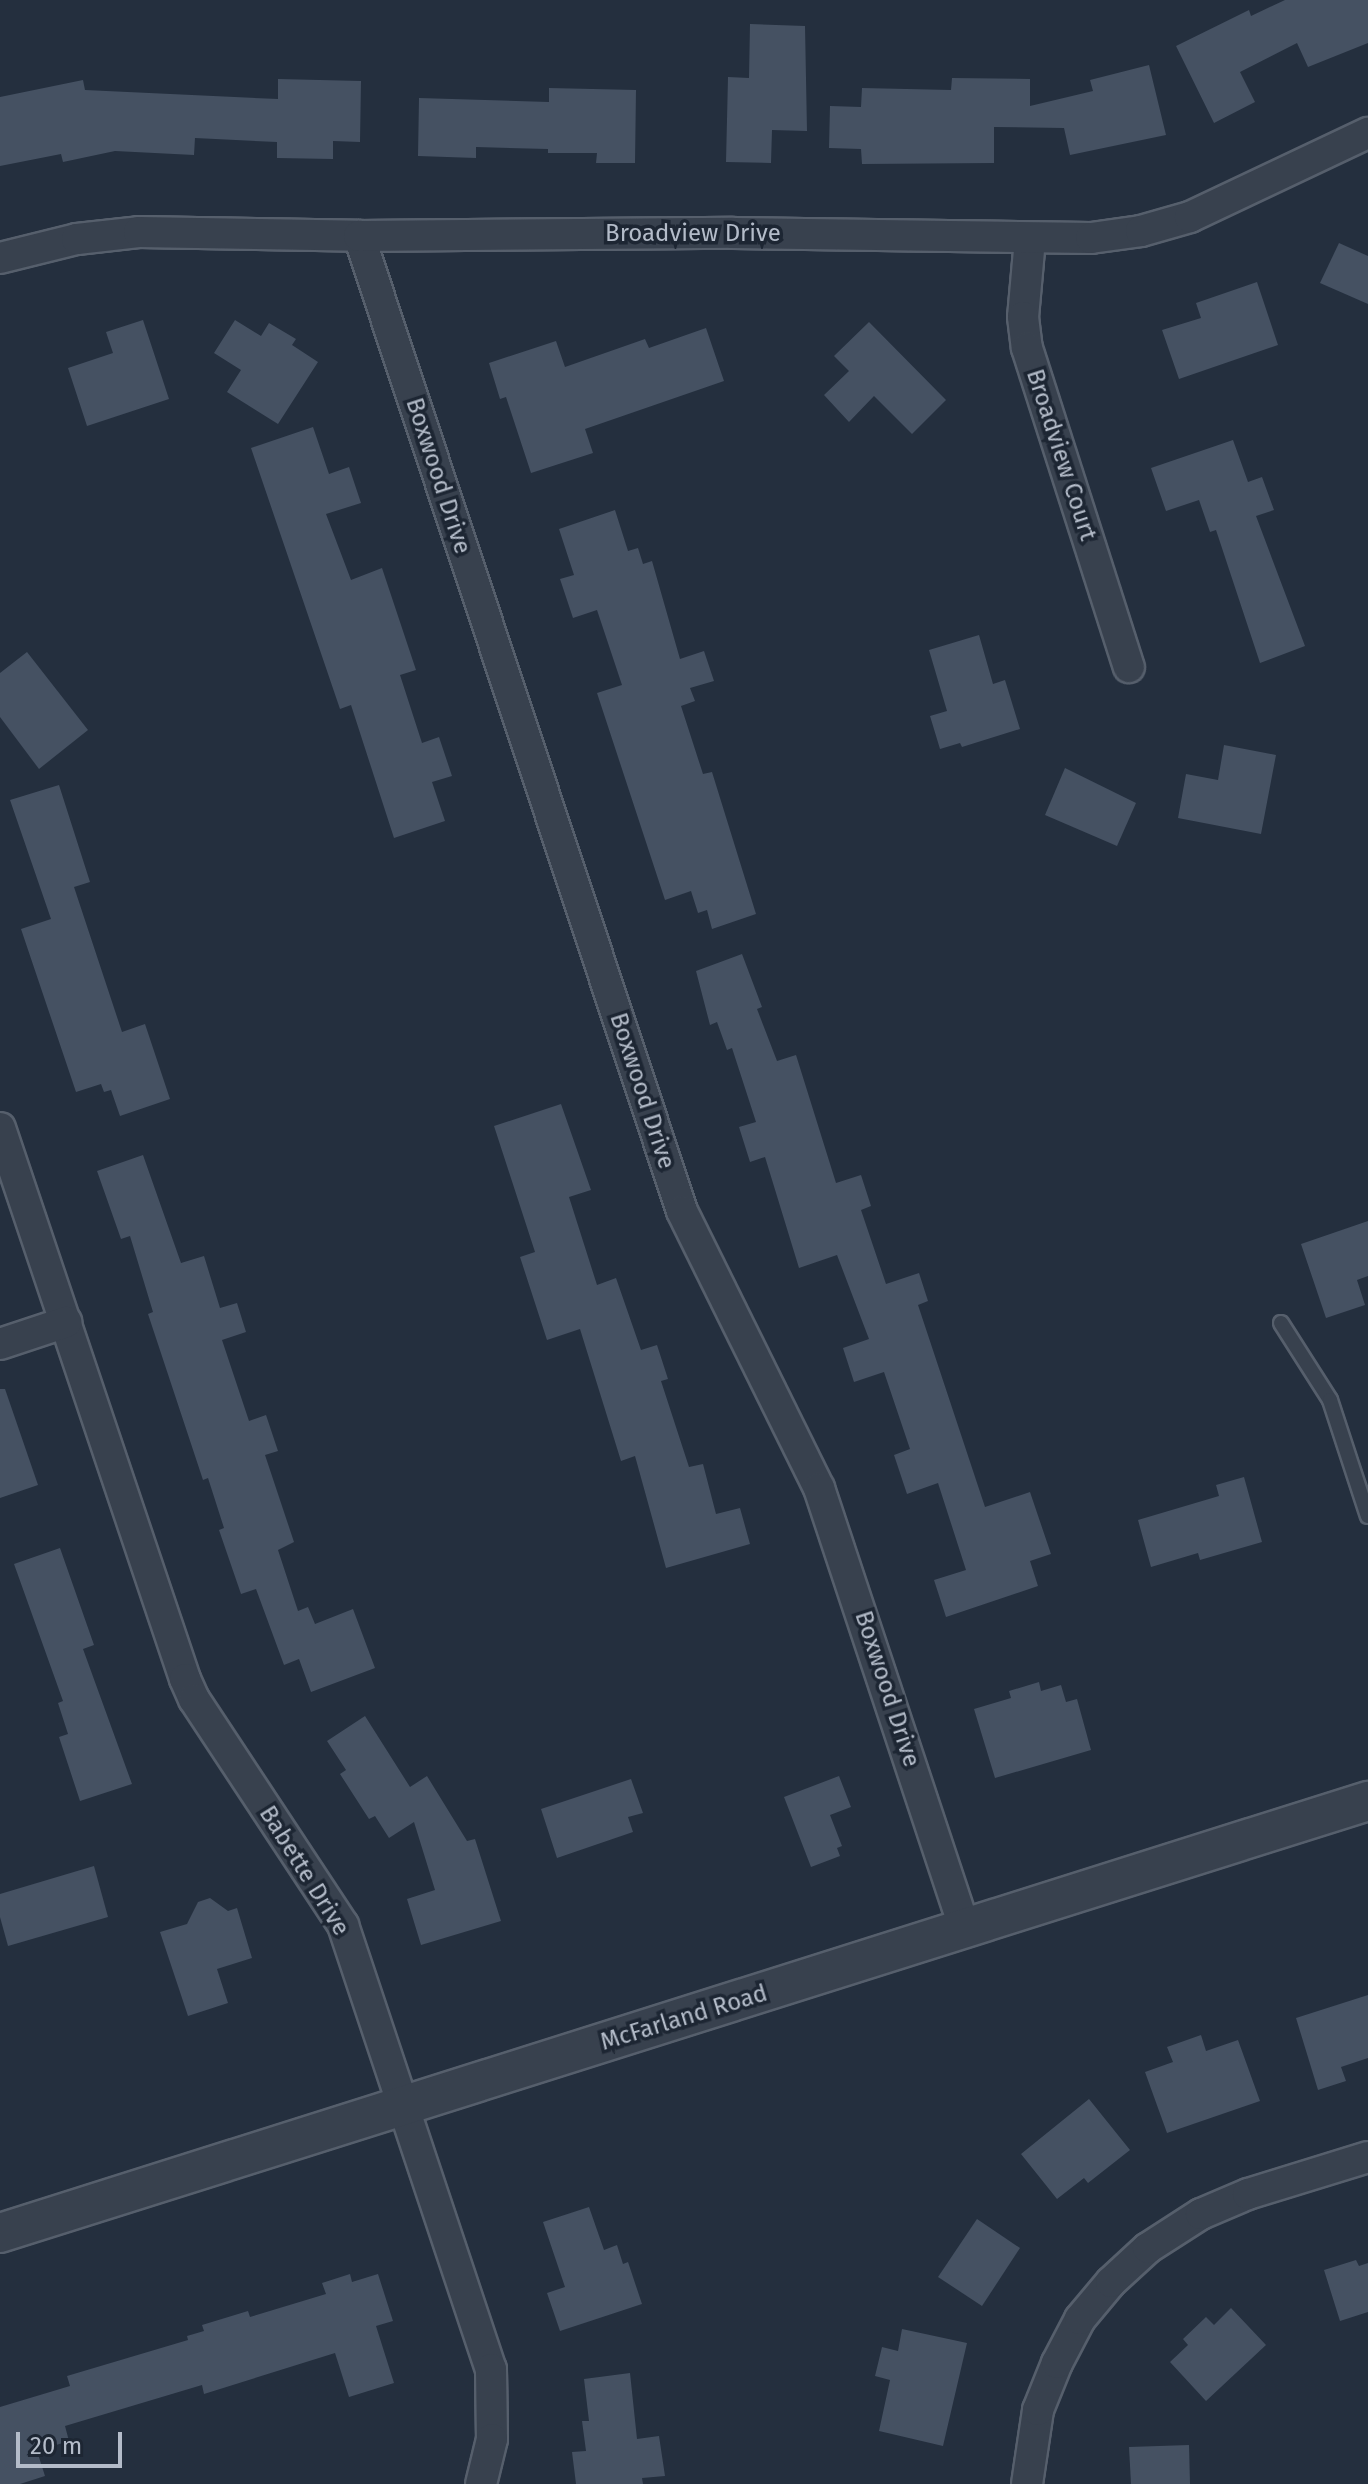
<!DOCTYPE html>
<style>
body{margin:0}
#map{position:relative;width:1368px;height:2484px;overflow:hidden;background:#242f3e;font-family:"Fira Sans",sans-serif}
div>[style]{position:absolute}
.building>*{inset:0;background:#455162}
.roads{filter:drop-shadow(2px 0 #565f6c) drop-shadow(-2px 0 #565f6c) drop-shadow(0 2px #565f6c) drop-shadow(0 -2px #565f6c)}
.service>*{height:14px;margin:-7px;padding:0 7px;transform-origin:7px;border-radius:7px;background:#38414e}
.minor>*{height:30px;margin:-15px;padding:0 15px;transform-origin:15px;border-radius:15px;background:#38414e}
.tertiary>*{height:38px;margin:-19px;padding:0 19px;transform-origin:19px;border-radius:19px;background:#38414e}
span{translate:-50% -50%;white-space:nowrap;text-align:center;line-height:1.15;-webkit-text-stroke:7px #1d2633;paint-order:stroke}
.street-label{font-size:24px;color:#b4bcc9}
.scale{position:absolute;left:16px;top:2432px;width:106px;height:36px;box-sizing:border-box;border:4px solid #b4bcc9;border-top:0;padding-left:10px;font-size:24px;line-height:28px;white-space:nowrap;color:#b4bcc9;-webkit-text-stroke:6px #1d2633;paint-order:stroke}
</style>
<div id="map">
<div class="building">
<i style="clip-path:polygon(1285px 0,1368px 0,1368px 43px,1308px 67px,1297px 43px,1240px 72px,1255px 102px,1214px 123px,1176px 46px,1249px 10px,1251px 16px)"></i>
<i style="clip-path:polygon(750px 24px,805px 26px,807px 131px,772px 130px,771px 163px,726px 162px,728px 77px,749px 78px)"></i>
<i style="clip-path:polygon(1149px 65px,1166px 135px,1070px 155px,1064px 128px,994px 127px,994px 163px,862px 164px,861px 149px,829px 148px,830px 106px,861px 107px,862px 88px,951px 90px,952px 78px,1030px 79px,1030px 106px,1093px 91px,1090px 80px)"></i>
<i style="clip-path:polygon(278px 79px,361px 81px,360px 142px,333px 141px,333px 159px,277px 158px,277px 142px,195px 138px,194px 155px,115px 151px,63px 162px,61px 154px,0 166px,0 97px,83px 80px,85px 90px,278px 99px)"></i>
<i style="clip-path:polygon(549px 88px,636px 90px,635px 163px,596px 163px,597px 153px,548px 153px,548px 149px,476px 147px,476px 158px,418px 156px,419px 98px,549px 102px)"></i>
<i style="clip-path:polygon(1339px 243px,1368px 256px,1368px 304px,1320px 283px)"></i>
<i style="clip-path:polygon(1257px 282px,1278px 345px,1179px 379px,1162px 330px,1201px 318px,1196px 303px)"></i>
<i style="clip-path:polygon(143px 320px,169px 399px,87px 426px,68px 368px,113px 353px,106px 332px)"></i>
<i style="clip-path:polygon(235px 320px,261px 336px,269px 323px,296px 339px,292px 345px,318px 362px,278px 424px,227px 392px,241px 370px,214px 353px)"></i>
<i style="clip-path:polygon(869px 322px,946px 400px,912px 434px,874px 396px,849px 422px,824px 395px,849px 371px,834px 356px)"></i>
<i style="clip-path:polygon(706px 328px,724px 381px,585px 429px,593px 453px,531px 473px,506px 397px,500px 399px,489px 363px,556px 341px,565px 367px,645px 339px,649px 348px)"></i>
<i style="clip-path:polygon(313px 427px,329px 474px,349px 467px,361px 503px,326px 514px,351px 580px,382px 568px,416px 670px,400px 675px,422px 743px,439px 737px,452px 776px,432px 782px,445px 821px,394px 838px,351px 705px,340px 709px,251px 448px)"></i>
<i style="clip-path:polygon(1233px 440px,1248px 482px,1262px 477px,1274px 510px,1256px 516px,1305px 646px,1260px 663px,1216px 530px,1210px 532px,1199px 500px,1166px 511px,1151px 468px)"></i>
<i style="clip-path:polygon(615px 510px,628px 551px,638px 548px,643px 564px,652px 561px,680px 659px,704px 651px,714px 681px,690px 688px,695px 701px,681px 706px,703px 774px,712px 772px,756px 914px,712px 929px,707px 910px,698px 913px,691px 891px,665px 900px,597px 693px,622px 685px,597px 610px,573px 618px,560px 579px,574px 575px,559px 529px)"></i>
<i style="clip-path:polygon(979px 635px,993px 684px,1005px 680px,1020px 729px,962px 747px,960px 743px,940px 749px,930px 716px,947px 711px,929px 650px)"></i>
<i style="clip-path:polygon(27px 652px,88px 730px,39px 769px,0 717px,0 673px)"></i>
<i style="clip-path:polygon(1224px 745px,1276px 755px,1261px 834px,1178px 818px,1186px 774px,1218px 780px)"></i>
<i style="clip-path:polygon(1065px 768px,1136px 803px,1117px 846px,1045px 815px)"></i>
<i style="clip-path:polygon(59px 785px,90px 882px,74px 887px,122px 1032px,145px 1024px,170px 1099px,120px 1116px,111px 1090px,104px 1092px,101px 1084px,76px 1092px,21px 929px,51px 919px,10px 800px)"></i>
<i style="clip-path:polygon(742px 954px,762px 1007px,757px 1009px,777px 1061px,796px 1055px,836px 1183px,861px 1175px,871px 1206px,861px 1210px,886px 1284px,919px 1273px,928px 1301px,918px 1305px,985px 1507px,1030px 1492px,1051px 1554px,1030px 1561px,1038px 1586px,946px 1617px,934px 1580px,966px 1570px,938px 1483px,907px 1494px,894px 1455px,910px 1449px,884px 1372px,854px 1382px,843px 1348px,869px 1339px,837px 1255px,799px 1268px,765px 1157px,750px 1162px,739px 1127px,756px 1122px,732px 1048px,727px 1050px,717px 1022px,710px 1025px,696px 971px)"></i>
<i style="clip-path:polygon(561px 1104px,591px 1190px,569px 1197px,597px 1285px,616px 1278px,641px 1350px,657px 1345px,668px 1379px,661px 1381px,689px 1467px,703px 1464px,716px 1514px,740px 1508px,750px 1544px,666px 1568px,635px 1456px,621px 1461px,580px 1329px,547px 1340px,520px 1257px,535px 1252px,494px 1126px)"></i>
<i style="clip-path:polygon(143px 1155px,181px 1263px,204px 1256px,220px 1308px,237px 1303px,246px 1332px,222px 1340px,249px 1421px,266px 1415px,278px 1451px,265px 1455px,294px 1542px,278px 1550px,298px 1611px,308px 1607px,315px 1624px,353px 1609px,375px 1668px,311px 1692px,299px 1659px,284px 1665px,256px 1589px,241px 1594px,219px 1530px,224px 1528px,208px 1478px,203px 1480px,148px 1314px,153px 1312px,130px 1236px,121px 1239px,97px 1171px)"></i>
<i style="clip-path:polygon(1368px 1221px,1368px 1276px,1357px 1280px,1365px 1305px,1326px 1318px,1301px 1244px)"></i>
<i style="clip-path:polygon(0 1389px,5px 1389px,38px 1485px,0 1498px)"></i>
<i style="clip-path:polygon(1244px 1477px,1262px 1542px,1200px 1560px,1198px 1553px,1151px 1567px,1138px 1520px,1219px 1496px,1216px 1485px)"></i>
<i style="clip-path:polygon(60px 1548px,94px 1645px,83px 1649px,132px 1784px,80px 1801px,59px 1737px,68px 1734px,58px 1703px,63px 1701px,14px 1564px)"></i>
<i style="clip-path:polygon(1039px 1682px,1041px 1691px,1061px 1685px,1066px 1702px,1077px 1699px,1091px 1750px,995px 1778px,974px 1709px,1011px 1698px,1009px 1691px)"></i>
<i style="clip-path:polygon(365px 1716px,410px 1787px,427px 1776px,467px 1841px,475px 1839px,501px 1921px,421px 1945px,407px 1899px,435px 1890px,414px 1822px,389px 1838px,375px 1816px,369px 1819px,340px 1774px,346px 1770px,327px 1741px)"></i>
<i style="clip-path:polygon(839px 1776px,851px 1807px,830px 1815px,842px 1846px,837px 1848px,840px 1856px,811px 1867px,784px 1797px)"></i>
<i style="clip-path:polygon(631px 1779px,643px 1813px,628px 1817px,633px 1832px,557px 1858px,541px 1809px)"></i>
<i style="clip-path:polygon(94px 1866px,108px 1917px,8px 1946px,0 1917px,0 1894px)"></i>
<i style="clip-path:polygon(210px 1898px,228px 1911px,237px 1908px,252px 1958px,217px 1969px,228px 2003px,188px 2016px,160px 1932px,187px 1924px,198px 1902px)"></i>
<i style="clip-path:polygon(1368px 1995px,1368px 2058px,1341px 2067px,1346px 2081px,1318px 2090px,1296px 2018px)"></i>
<i style="clip-path:polygon(1201px 2035px,1206px 2051px,1238px 2040px,1260px 2101px,1167px 2133px,1145px 2072px,1173px 2062px,1167px 2047px)"></i>
<i style="clip-path:polygon(1089px 2099px,1130px 2150px,1088px 2183px,1084px 2178px,1057px 2199px,1021px 2154px)"></i>
<i style="clip-path:polygon(589px 2207px,604px 2250px,617px 2245px,623px 2264px,628px 2262px,642px 2304px,560px 2331px,547px 2293px,565px 2287px,543px 2222px)"></i>
<i style="clip-path:polygon(977px 2219px,1020px 2248px,982px 2306px,938px 2277px)"></i>
<i style="clip-path:polygon(1356px 2260px,1359px 2266px,1368px 2263px,1368px 2312px,1340px 2321px,1324px 2270px)"></i>
<i style="clip-path:polygon(350px 2274px,352px 2282px,378px 2274px,393px 2321px,376px 2326px,394px 2383px,349px 2397px,335px 2353px,204px 2394px,202px 2385px,65px 2426px,69px 2441px,37px 2451px,45px 2476px,20px 2484px,0 2484px,0 2407px,70px 2386px,67px 2376px,188px 2340px,187px 2336px,204px 2331px,202px 2325px,248px 2311px,250px 2317px,326px 2294px,322px 2283px)"></i>
<i style="clip-path:polygon(1231px 2308px,1266px 2345px,1206px 2401px,1170px 2362px,1188px 2345px,1183px 2339px,1206px 2317px,1214px 2325px)"></i>
<i style="clip-path:polygon(902px 2329px,967px 2343px,943px 2446px,879px 2431px,890px 2380px,875px 2376px,882px 2347px,898px 2351px)"></i>
<i style="clip-path:polygon(630px 2373px,637px 2439px,659px 2436px,665px 2476px,642px 2478px,643px 2484px,576px 2484px,572px 2452px,586px 2451px,582px 2421px,589px 2421px,584px 2379px)"></i>
<i style="clip-path:polygon(1189px 2445px,1190px 2484px,1131px 2484px,1129px 2447px)"></i>
</div>
<div class="roads">
<div class="service">
<i style="left:1281px;top:1323px;width:91px;rotate:57.5deg"></i>
<i style="left:1330px;top:1400px;width:122px;rotate:71.9deg"></i>
</div>
<div class="minor">
<i style="left:359px;top:236px;width:1027px;rotate:71.67deg"></i>
<i style="left:682px;top:1211px;width:309px;rotate:63.7deg"></i>
<i style="left:819px;top:1488px;width:465px;rotate:71.7deg"></i>
<i style="left:1030px;top:239px;width:78px;rotate:95.1deg"></i>
<i style="left:1023px;top:317px;width:31px;rotate:83deg"></i>
<i style="left:1027px;top:348px;width:335px;rotate:72.3deg"></i>
<i style="left:0;top:258px;width:79px;rotate:-13.9deg"></i>
<i style="left:77px;top:239px;width:62px;rotate:-6.4deg"></i>
<i style="left:139px;top:232px;width:220px;rotate:1deg"></i>
<i style="left:359px;top:236px;width:374px;rotate:-0.5deg"></i>
<i style="left:733px;top:233px;width:358px;rotate:0.8deg"></i>
<i style="left:1091px;top:238px;width:50px;rotate:-8deg"></i>
<i style="left:1141px;top:231px;width:51px;rotate:-15.9deg"></i>
<i style="left:1190px;top:217px;width:197px;rotate:-25.3deg"></i>
<i style="left:0;top:1128px;width:581px;rotate:71.44deg"></i>
<i style="left:185px;top:1679px;width:22px;rotate:66deg"></i>
<i style="left:194px;top:1699px;width:271px;rotate:56.6deg"></i>
<i style="left:343px;top:1925px;width:468px;rotate:71.6deg"></i>
<i style="left:491px;top:2369px;width:70px;rotate:89.2deg"></i>
<i style="left:492px;top:2439px;width:46px;rotate:103.7deg"></i>
<i style="left:0;top:1344px;width:70px;rotate:-18.4deg"></i>
<i style="left:1027px;top:2484px;width:75px;rotate:-81.5deg"></i>
<i style="left:1038px;top:2410px;width:51px;rotate:-68deg"></i>
<i style="left:1057px;top:2363px;width:50px;rotate:-62.4deg"></i>
<i style="left:1080px;top:2319px;width:48px;rotate:-50deg"></i>
<i style="left:1111px;top:2282px;width:50px;rotate:-42.6deg"></i>
<i style="left:1148px;top:2248px;width:63px;rotate:-32.7deg"></i>
<i style="left:1201px;top:2214px;width:51px;rotate:-23.1deg"></i>
<i style="left:1248px;top:2194px;width:126px;rotate:-17.1deg"></i>
</div>
<div class="tertiary">
<i style="left:0;top:2233px;width:1435px;rotate:-17.53deg"></i>
</div>
</div>
<div class="street-label">
<span style="left:693px;top:234px">Broadview Drive</span>
<span style="left:1061px;top:455px;rotate:72deg">Broadview Court</span>
<span style="left:438px;top:476px;rotate:72deg">Boxwood Drive</span>
<span style="left:642px;top:1091px;rotate:72deg">Boxwood Drive</span>
<span style="left:887px;top:1689px;rotate:72deg">Boxwood Drive</span>
<span style="left:304px;top:1871px;rotate:58deg">Babette Drive</span>
<span style="left:684px;top:2018px;rotate:-17deg">McFarland Road</span>
</div>
<div class="scale">20 m</div>
</div>
